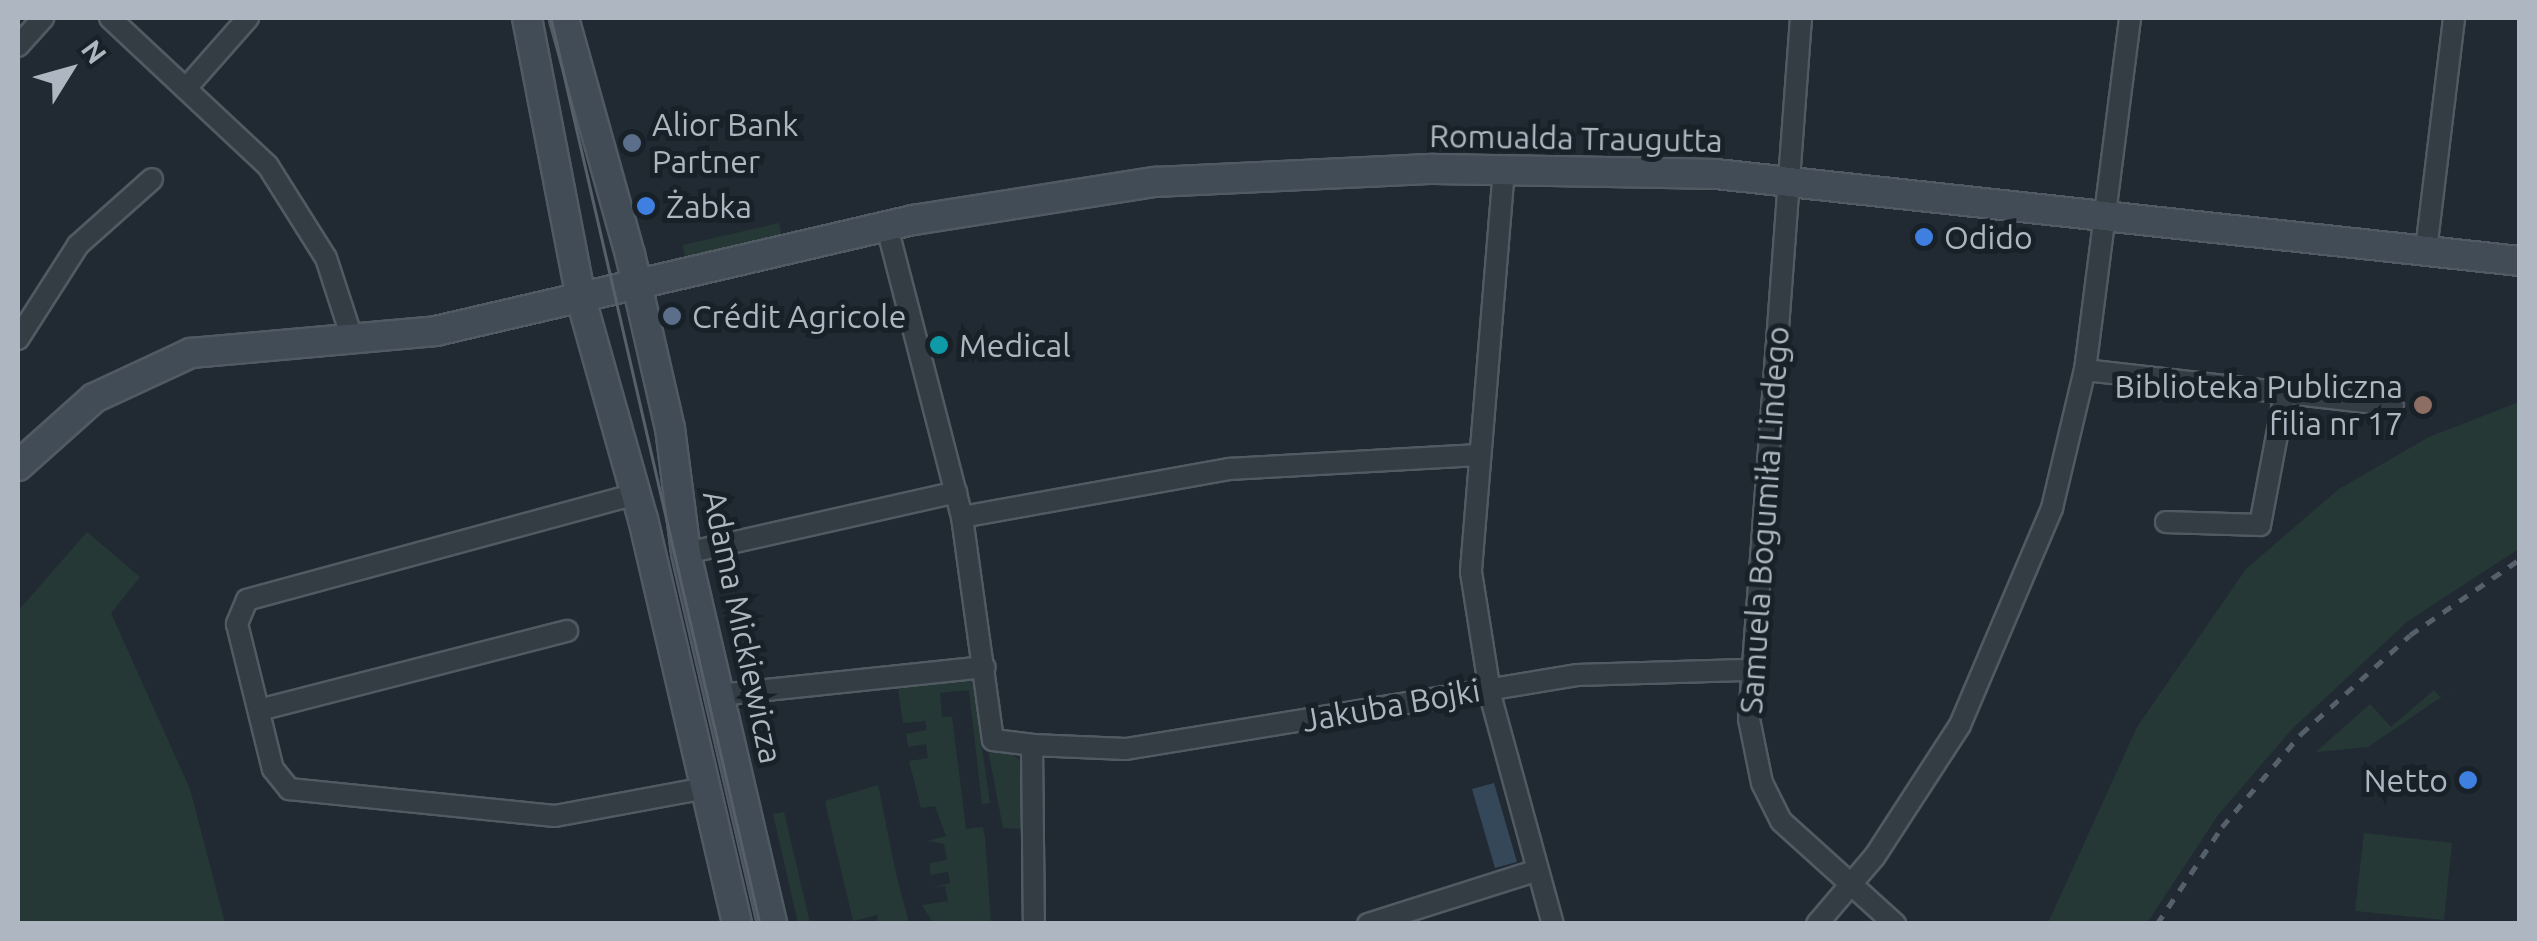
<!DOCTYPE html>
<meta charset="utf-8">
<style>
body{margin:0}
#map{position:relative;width:2537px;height:941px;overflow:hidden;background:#212a33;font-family:Ubuntu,sans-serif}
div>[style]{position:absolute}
.green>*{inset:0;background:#253836}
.water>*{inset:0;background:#354859}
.roads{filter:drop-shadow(2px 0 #515a62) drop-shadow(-2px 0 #515a62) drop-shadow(0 2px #515a62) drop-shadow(0 -2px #515a62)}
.street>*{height:20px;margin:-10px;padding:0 10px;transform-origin:10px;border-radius:10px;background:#343c44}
.secondary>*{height:28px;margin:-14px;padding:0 14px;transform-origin:14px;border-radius:14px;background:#424c57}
.tram>*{height:2.5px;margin:-1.25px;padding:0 1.25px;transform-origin:1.25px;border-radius:1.25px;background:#56606b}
.rail>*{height:5px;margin-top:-2.5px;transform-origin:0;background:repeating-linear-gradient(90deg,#56606b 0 10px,transparent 0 20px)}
.dots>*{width:28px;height:28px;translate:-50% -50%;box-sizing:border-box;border:5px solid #192128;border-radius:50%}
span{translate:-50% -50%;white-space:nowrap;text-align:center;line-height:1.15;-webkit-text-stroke:10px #192128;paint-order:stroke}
.poi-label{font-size:32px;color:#aeb7c1}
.left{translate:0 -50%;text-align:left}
.right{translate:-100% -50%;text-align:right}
.street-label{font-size:32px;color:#aeb7c1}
.frame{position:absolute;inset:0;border:20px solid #aeb7c1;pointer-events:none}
.north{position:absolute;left:20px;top:20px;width:100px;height:100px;-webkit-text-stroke:8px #192128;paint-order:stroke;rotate:53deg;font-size:28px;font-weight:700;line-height:40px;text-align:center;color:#aeb7c1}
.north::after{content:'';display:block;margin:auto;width:35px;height:45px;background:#aeb7c1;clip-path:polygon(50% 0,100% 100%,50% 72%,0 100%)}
</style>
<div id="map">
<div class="green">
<i style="clip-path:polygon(779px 223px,782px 238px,685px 257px,683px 245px)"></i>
<i style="clip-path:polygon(2519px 402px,2517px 550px,2408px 621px,2293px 728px,2218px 815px,2147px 923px,2048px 923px,2137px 727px,2246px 569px,2339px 489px,2429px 437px)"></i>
<i style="clip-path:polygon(87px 532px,140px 577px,111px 613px,190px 789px,225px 923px,18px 923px,18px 611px)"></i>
<i style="clip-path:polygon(972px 680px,990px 803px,982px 804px,969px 690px,940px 693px,942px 717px,952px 717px,966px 829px,983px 827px,985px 838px,991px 923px,933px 923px,922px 905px,948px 901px,945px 886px,932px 888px,950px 883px,948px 872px,930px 875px,930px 863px,947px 860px,944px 844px,927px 841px,946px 836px,935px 806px,921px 808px,909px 761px,928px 758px,926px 744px,908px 747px,906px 734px,927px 730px,925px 721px,903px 723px,898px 688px)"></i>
<i style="clip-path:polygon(2453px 689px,2368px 747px,2316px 752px,2370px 704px,2391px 727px,2434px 690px,2440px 697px)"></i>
<i style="clip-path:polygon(985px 734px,1024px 763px,1025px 829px,1003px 828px)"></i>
<i style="clip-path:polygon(878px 785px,896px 874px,909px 923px,877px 923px,878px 915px,853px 921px,829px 819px,825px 801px)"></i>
<i style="clip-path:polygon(784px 812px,810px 923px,798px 923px,773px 814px)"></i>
<i style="clip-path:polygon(2364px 833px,2452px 843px,2444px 920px,2355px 911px)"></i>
</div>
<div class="water">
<i style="clip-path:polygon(1494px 783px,1517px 862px,1495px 868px,1472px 789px)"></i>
</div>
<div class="roads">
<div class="street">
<i style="left:110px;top:18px;width:216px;rotate:43.1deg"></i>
<i style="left:268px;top:166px;width:109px;rotate:57.8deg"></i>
<i style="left:326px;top:258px;width:84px;rotate:72deg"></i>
<i style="left:1801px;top:18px;width:703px;rotate:94.24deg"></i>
<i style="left:1749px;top:719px;width:65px;rotate:78.5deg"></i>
<i style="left:1762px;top:783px;width:42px;rotate:63.4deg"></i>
<i style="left:1781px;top:821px;width:154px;rotate:42.1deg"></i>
<i style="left:18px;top:46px;width:38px;rotate:-48deg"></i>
<i style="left:188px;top:86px;width:91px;rotate:-48.6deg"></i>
<i style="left:1504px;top:169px;width:404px;rotate:94.7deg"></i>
<i style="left:1471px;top:572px;width:128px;rotate:81deg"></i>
<i style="left:1491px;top:698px;width:234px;rotate:74.7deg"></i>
<i style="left:887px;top:227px;width:300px;rotate:75.5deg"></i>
<i style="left:962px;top:517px;width:225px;rotate:82.1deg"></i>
<i style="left:993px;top:740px;width:39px;rotate:7deg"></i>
<i style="left:1032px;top:745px;width:179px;rotate:89.4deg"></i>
<i style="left:2426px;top:250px;width:234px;rotate:-83.1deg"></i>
<i style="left:18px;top:339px;width:112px;rotate:-57.4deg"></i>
<i style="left:78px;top:245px;width:99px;rotate:-41.7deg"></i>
<i style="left:2085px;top:370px;width:310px;rotate:6.5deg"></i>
<i style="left:636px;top:494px;width:403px;rotate:164.8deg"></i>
<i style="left:247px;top:600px;width:26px;rotate:113deg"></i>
<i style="left:237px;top:624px;width:149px;rotate:76.1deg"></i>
<i style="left:273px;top:769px;width:26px;rotate:51deg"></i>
<i style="left:289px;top:789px;width:267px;rotate:5.8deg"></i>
<i style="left:555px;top:816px;width:154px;rotate:-10.5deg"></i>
<i style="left:962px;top:517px;width:272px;rotate:-10.2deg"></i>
<i style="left:1230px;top:469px;width:248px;rotate:-3.2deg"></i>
<i style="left:2166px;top:522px;width:94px;rotate:1.8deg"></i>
<i style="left:2260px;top:525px;width:134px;rotate:-79.3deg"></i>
<i style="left:686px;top:553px;width:277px;rotate:-12.7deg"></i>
<i style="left:719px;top:695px;width:267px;rotate:-6deg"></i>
<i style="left:263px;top:709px;width:314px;rotate:-14.4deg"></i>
<i style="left:1032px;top:745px;width:94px;rotate:2.4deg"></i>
<i style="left:1126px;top:749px;width:458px;rotate:-9.3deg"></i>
<i style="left:1578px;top:675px;width:173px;rotate:-1.7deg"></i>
<i style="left:1368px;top:924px;width:178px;rotate:-17.6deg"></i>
<i style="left:1817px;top:924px;width:89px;rotate:-49.5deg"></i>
<i style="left:1875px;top:856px;width:156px;rotate:-57deg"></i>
<i style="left:1960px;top:725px;width:236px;rotate:-67deg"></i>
<i style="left:2052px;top:508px;width:142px;rotate:-76.6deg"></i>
<i style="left:2085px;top:370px;width:355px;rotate:-82.7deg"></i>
</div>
<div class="secondary">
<i style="left:527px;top:18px;width:286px;rotate:79.1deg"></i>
<i style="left:581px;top:299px;width:229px;rotate:74.3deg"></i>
<i style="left:643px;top:519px;width:416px;rotate:76.9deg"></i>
<i style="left:564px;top:18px;width:245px;rotate:74.4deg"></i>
<i style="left:630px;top:254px;width:179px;rotate:77.1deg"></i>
<i style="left:670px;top:428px;width:126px;rotate:82.7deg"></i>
<i style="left:686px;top:553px;width:381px;rotate:76.9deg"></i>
<i style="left:18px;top:466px;width:102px;rotate:-41.8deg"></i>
<i style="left:94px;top:398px;width:107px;rotate:-24.9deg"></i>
<i style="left:191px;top:353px;width:246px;rotate:-5.1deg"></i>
<i style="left:436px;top:331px;width:491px;rotate:-13.1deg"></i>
<i style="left:914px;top:220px;width:244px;rotate:-9deg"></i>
<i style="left:1155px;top:182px;width:279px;rotate:-2.7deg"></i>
<i style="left:1434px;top:169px;width:282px;rotate:1deg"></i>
<i style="left:1716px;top:174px;width:809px;rotate:6.18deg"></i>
</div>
</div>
<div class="tram">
<i style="left:551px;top:18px;width:930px;rotate:77.01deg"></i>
</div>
<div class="rail">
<i style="left:2157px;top:924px;width:117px;rotate:-56.2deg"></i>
<i style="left:2222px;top:827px;width:122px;rotate:-49.7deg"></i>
<i style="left:2301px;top:734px;width:147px;rotate:-42.2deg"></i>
<i style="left:2410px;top:635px;width:134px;rotate:-34.6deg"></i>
</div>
<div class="dots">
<i style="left:632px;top:143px;background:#5c6f8a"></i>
<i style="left:646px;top:206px;background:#3f7fe0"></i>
<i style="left:1924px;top:237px;background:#3f7fe0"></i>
<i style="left:672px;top:316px;background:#5c6f8a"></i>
<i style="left:939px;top:345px;background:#0f9aa8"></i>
<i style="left:2423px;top:405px;background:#8d6e63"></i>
<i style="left:2468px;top:780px;background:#3f7fe0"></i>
</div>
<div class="poi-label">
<span class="left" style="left:652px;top:143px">Alior Bank<br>Partner</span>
<span class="left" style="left:666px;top:206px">Żabka</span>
<span class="left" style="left:1944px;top:237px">Odido</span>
<span class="left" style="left:692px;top:316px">Crédit Agricole</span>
<span class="left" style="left:959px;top:345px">Medical</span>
<span class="right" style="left:2403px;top:405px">Biblioteka Publiczna<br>filia nr 17</span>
<span class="right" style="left:2448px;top:780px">Netto</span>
</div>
<div class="street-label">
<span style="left:1576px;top:138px;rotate:1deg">Romualda Traugutta</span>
<span style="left:1764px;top:520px;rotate:-86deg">Samuela Bogumiła Lindego</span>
<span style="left:743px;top:627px;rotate:78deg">Adama Mickiewicza</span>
<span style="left:1391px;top:705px;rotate:-10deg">Jakuba Bojki</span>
</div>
<div class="frame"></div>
<div class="north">N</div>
</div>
